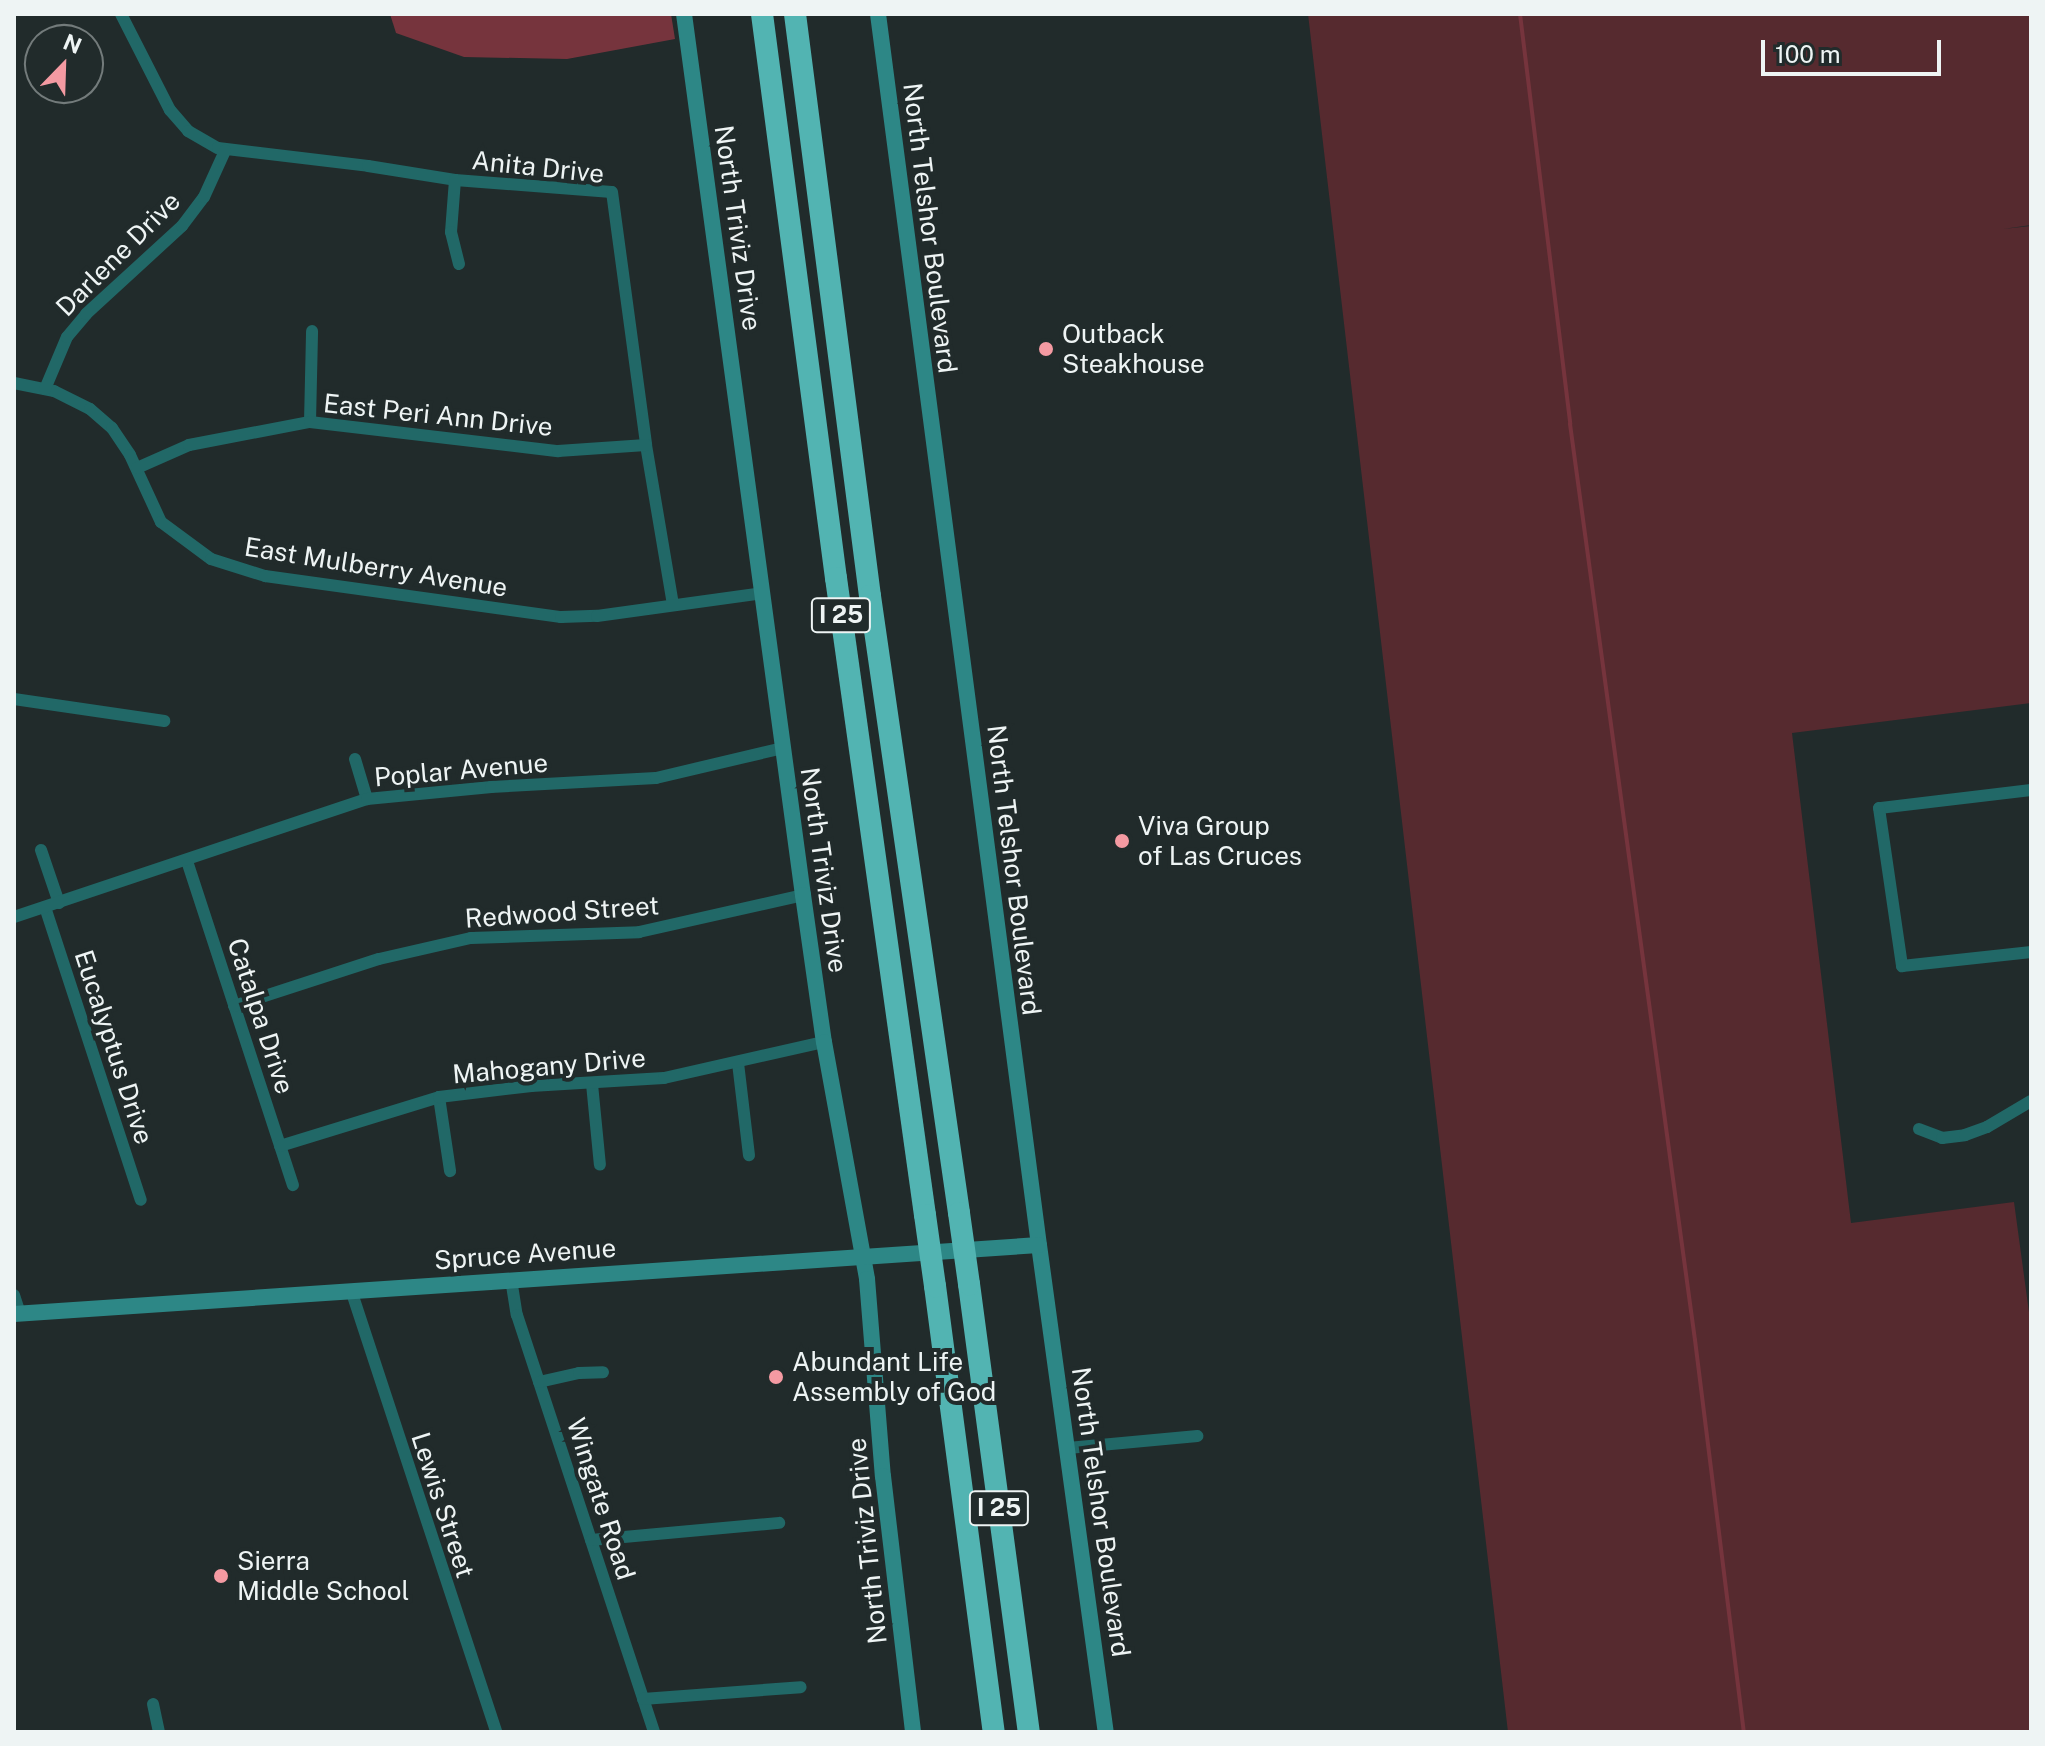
<!DOCTYPE html>
<style>
body{margin:0}
#map{position:relative;width:2045px;height:1746px;overflow:hidden;background:#212b2b;font-family:"Public Sans",sans-serif}
div>[style]{position:absolute}
.green>*{inset:0;background:#562a2f}
.water>*{inset:0;background:#76343d}
.stream>*{height:4px;margin:-2px;padding:0 2px;transform-origin:2px;border-radius:2px;background:#76343d}
.street>*{height:12px;margin:-6px;padding:0 6px;transform-origin:6px;border-radius:6px;background:#216867}
.secondary>*{height:16px;margin:-8px;padding:0 8px;transform-origin:8px;border-radius:8px;background:#2d8786}
.highway>*{height:22px;margin:-11px;padding:0 11px;transform-origin:11px;border-radius:11px;background:#52b4b2}
.highway-bridge>*{height:22px;margin:-11px;padding:0 11px;transform-origin:11px;border-radius:11px;background:#52b4b2}
.dots>*{width:22px;height:22px;translate:-50% -50%;box-sizing:border-box;border:4px solid #212b2b;border-radius:50%}
span{translate:-50% -50%;white-space:nowrap;text-align:center;line-height:1.15;-webkit-text-stroke:8px #212b2b;paint-order:stroke}
.shield-label span{padding:2px 6px;background:#212b2b;border:2px solid;border-radius:6px;-webkit-text-stroke-width:0}
.shield-label{font-size:24px;color:#eef4f4;font-weight:700}
.street-label{font-size:26px;color:#eef4f4}
.poi-label{font-size:26px;color:#eef4f4}
.left{translate:0 -50%;text-align:left}
.frame{position:absolute;inset:0;border:16px solid #eef4f4;pointer-events:none}
.north{position:absolute;left:24px;top:24px;width:80px;height:80px;box-sizing:border-box;background:#212b2b;border:2px solid #737b7b;border-radius:50%;rotate:23deg;font-size:22px;font-weight:700;line-height:32px;text-align:center;color:#eef4f4}
.north::after{content:'';display:block;margin:auto;width:28px;height:36px;background:#f49aa2;clip-path:polygon(50% 0,100% 100%,50% 72%,0 100%)}
.scale{position:absolute;left:1761px;top:40px;width:180px;height:36px;box-sizing:border-box;border:4px solid #eef4f4;border-top:0;padding-left:10px;font-size:24px;line-height:28px;white-space:nowrap;color:#eef4f4;-webkit-text-stroke:6px #212b2b;paint-order:stroke}
</style>
<div id="map">
<div class="green">
<i style="clip-path:polygon(1308px 14px,2031px 14px,2031px 225px,2003px 229px,2031px 226px,2031px 703px,1792px 733px,1851px 1223px,2014px 1202px,2031px 1327px,2031px 1732px,1508px 1732px)"></i>
</div>
<div class="water">
<i style="clip-path:polygon(390px 14px,671px 14px,675px 39px,567px 59px,464px 57px,396px 33px)"></i>
</div>
<div class="stream">
<i style="left:1520px;top:14px;width:413px;rotate:83deg"></i>
<i style="left:1570px;top:424px;width:924px;rotate:82.23deg"></i>
<i style="left:1695px;top:1340px;width:395px;rotate:82.9deg"></i>
</div>
<div class="street">
<i style="left:121px;top:14px;width:108px;rotate:63deg"></i>
<i style="left:170px;top:110px;width:28px;rotate:49deg"></i>
<i style="left:188px;top:131px;width:34px;rotate:30deg"></i>
<i style="left:218px;top:148px;width:151px;rotate:6.8deg"></i>
<i style="left:368px;top:166px;width:88px;rotate:9.1deg"></i>
<i style="left:455px;top:180px;width:157px;rotate:4.4deg"></i>
<i style="left:612px;top:192px;width:255px;rotate:82.3deg"></i>
<i style="left:646px;top:445px;width:162px;rotate:80.4deg"></i>
<i style="left:455px;top:180px;width:52px;rotate:94.4deg"></i>
<i style="left:451px;top:232px;width:33px;rotate:76deg"></i>
<i style="left:14px;top:383px;width:41px;rotate:11.3deg"></i>
<i style="left:54px;top:391px;width:40px;rotate:26.6deg"></i>
<i style="left:90px;top:409px;width:29px;rotate:41deg"></i>
<i style="left:112px;top:428px;width:32px;rotate:56deg"></i>
<i style="left:130px;top:455px;width:74px;rotate:65.2deg"></i>
<i style="left:161px;top:522px;width:62px;rotate:36.5deg"></i>
<i style="left:211px;top:559px;width:57px;rotate:17.5deg"></i>
<i style="left:265px;top:576px;width:299px;rotate:7.9deg"></i>
<i style="left:561px;top:617px;width:36px;rotate:-2deg"></i>
<i style="left:597px;top:616px;width:168px;rotate:-7.9deg"></i>
<i style="left:45px;top:389px;width:56px;rotate:-67.1deg"></i>
<i style="left:67px;top:337px;width:30px;rotate:-50deg"></i>
<i style="left:86px;top:314px;width:130px;rotate:-42.5deg"></i>
<i style="left:182px;top:226px;width:36px;rotate:-53deg"></i>
<i style="left:204px;top:197px;width:51px;rotate:-65.5deg"></i>
<i style="left:310px;top:422px;width:91px;rotate:-88.7deg"></i>
<i style="left:137px;top:468px;width:57px;rotate:-23.9deg"></i>
<i style="left:189px;top:445px;width:123px;rotate:-10.8deg"></i>
<i style="left:310px;top:422px;width:250px;rotate:6.7deg"></i>
<i style="left:558px;top:451px;width:88px;rotate:-3.9deg"></i>
<i style="left:14px;top:699px;width:152px;rotate:8.3deg"></i>
<i style="left:355px;top:759px;width:42px;rotate:73.3deg"></i>
<i style="left:2031px;top:790px;width:153px;rotate:173.2deg"></i>
<i style="left:1879px;top:808px;width:160px;rotate:81.7deg"></i>
<i style="left:1902px;top:966px;width:130px;rotate:-6.2deg"></i>
<i style="left:41px;top:850px;width:56px;rotate:71.2deg"></i>
<i style="left:187px;top:861px;width:341px;rotate:71.9deg"></i>
<i style="left:45px;top:907px;width:308px;rotate:71.9deg"></i>
<i style="left:14px;top:917px;width:372px;rotate:-18.5deg"></i>
<i style="left:367px;top:799px;width:125px;rotate:-5.5deg"></i>
<i style="left:491px;top:787px;width:165px;rotate:-3.1deg"></i>
<i style="left:656px;top:778px;width:130px;rotate:-13.3deg"></i>
<i style="left:234px;top:1006px;width:152px;rotate:-18deg"></i>
<i style="left:379px;top:959px;width:94px;rotate:-12.9deg"></i>
<i style="left:471px;top:938px;width:168px;rotate:-2deg"></i>
<i style="left:639px;top:932px;width:168px;rotate:-12.7deg"></i>
<i style="left:738px;top:1063px;width:93px;rotate:83.2deg"></i>
<i style="left:592px;top:1084px;width:81px;rotate:84.4deg"></i>
<i style="left:439px;top:1097px;width:75px;rotate:81.5deg"></i>
<i style="left:1919px;top:1129px;width:25px;rotate:21deg"></i>
<i style="left:1942px;top:1138px;width:23px;rotate:-7deg"></i>
<i style="left:1965px;top:1135px;width:23px;rotate:-20deg"></i>
<i style="left:1987px;top:1127px;width:51px;rotate:-30.6deg"></i>
<i style="left:280px;top:1146px;width:166px;rotate:-17.1deg"></i>
<i style="left:439px;top:1097px;width:93px;rotate:-6.8deg"></i>
<i style="left:531px;top:1086px;width:133px;rotate:-3.4deg"></i>
<i style="left:664px;top:1078px;width:164px;rotate:-12.7deg"></i>
<i style="left:511px;top:1279px;width:36px;rotate:81deg"></i>
<i style="left:517px;top:1315px;width:439px;rotate:71.8deg"></i>
<i style="left:351px;top:1290px;width:465px;rotate:71.8deg"></i>
<i style="left:14px;top:1295px;width:20px;rotate:72deg"></i>
<i style="left:539px;top:1382px;width:41px;rotate:-12.7deg"></i>
<i style="left:579px;top:1373px;width:24px;rotate:-2deg"></i>
<i style="left:1068px;top:1448px;width:130px;rotate:-5.3deg"></i>
<i style="left:591px;top:1540px;width:189px;rotate:-5.2deg"></i>
<i style="left:643px;top:1699px;width:158px;rotate:-4.3deg"></i>
<i style="left:153px;top:1704px;width:29px;rotate:78deg"></i>
</div>
<div class="secondary">
<i style="left:684px;top:14px;width:889px;rotate:82.31deg"></i>
<i style="left:803px;top:895px;width:148px;rotate:81.9deg"></i>
<i style="left:824px;top:1042px;width:241px;rotate:79.7deg"></i>
<i style="left:867px;top:1279px;width:198px;rotate:85.4deg"></i>
<i style="left:883px;top:1476px;width:258px;rotate:83.3deg"></i>
<i style="left:878px;top:14px;width:1241px;rotate:82.55deg"></i>
<i style="left:1039px;top:1245px;width:492px;rotate:82.2deg"></i>
<i style="left:14px;top:1314px;width:1027px;rotate:-3.85deg"></i>
</div>
<div class="highway">
<i style="left:762px;top:14px;width:569px;rotate:82.53deg"></i>
<i style="left:836px;top:578px;width:643px;rotate:82.05deg"></i>
<i style="left:795px;top:14px;width:587px;rotate:82.66deg"></i>
<i style="left:870px;top:596px;width:623px;rotate:81.79deg"></i>
<i style="left:969px;top:1284px;width:452px;rotate:82.4deg"></i>
<i style="left:935px;top:1286px;width:450px;rotate:82.5deg"></i>
</div>
<div class="highway-bridge">
<i style="left:959px;top:1213px;width:72px;rotate:82deg"></i>
<i style="left:925px;top:1215px;width:72px;rotate:82deg"></i>
</div>
<div class="dots">
<i style="left:1046px;top:349px;background:#f49aa2"></i>
<i style="left:1122px;top:841px;background:#f49aa2"></i>
<i style="left:776px;top:1377px;background:#f49aa2"></i>
<i style="left:221px;top:1576px;background:#f49aa2"></i>
</div>
<div class="shield-label">
<span style="left:841px;top:615px">I 25</span>
<span style="left:999px;top:1508px">I 25</span>
</div>
<div class="street-label">
<span style="left:538px;top:167px;rotate:6deg">Anita Drive</span>
<span style="left:738px;top:228px;rotate:82deg">North Triviz Drive</span>
<span style="left:930px;top:228px;rotate:83deg">North Telshor Boulevard</span>
<span style="left:118px;top:254px;rotate:-45deg">Darlene Drive</span>
<span style="left:438px;top:415px;rotate:6deg">East Peri Ann Drive</span>
<span style="left:376px;top:567px;rotate:9deg">East Mulberry Avenue</span>
<span style="left:461px;top:770px;rotate:-5deg">Poplar Avenue</span>
<span style="left:824px;top:870px;rotate:82deg">North Triviz Drive</span>
<span style="left:1014px;top:870px;rotate:83deg">North Telshor Boulevard</span>
<span style="left:562px;top:912px;rotate:-4deg">Redwood Street</span>
<span style="left:261px;top:1016px;rotate:72deg">Catalpa Drive</span>
<span style="left:114px;top:1047px;rotate:72deg">Eucalyptus Drive</span>
<span style="left:549px;top:1066px;rotate:-5deg">Mahogany Drive</span>
<span style="left:525px;top:1254px;rotate:-4deg">Spruce Avenue</span>
<span style="left:601px;top:1499px;rotate:72deg">Wingate Road</span>
<span style="left:443px;top:1505px;rotate:72deg">Lewis Street</span>
<span style="left:1101px;top:1512px;rotate:82deg">North Telshor Boulevard</span>
<span style="left:867px;top:1541px;rotate:-96deg">North Triviz Drive</span>
</div>
<div class="poi-label">
<span class="left" style="left:1062px;top:349px">Outback<br>Steakhouse</span>
<span class="left" style="left:1138px;top:841px">Viva Group<br>of Las Cruces</span>
<span class="left" style="left:792px;top:1377px">Abundant Life<br>Assembly of God</span>
<span class="left" style="left:237px;top:1576px">Sierra<br>Middle School</span>
</div>
<div class="frame"></div>
<div class="north">N</div>
<div class="scale">100 m</div>
</div>
